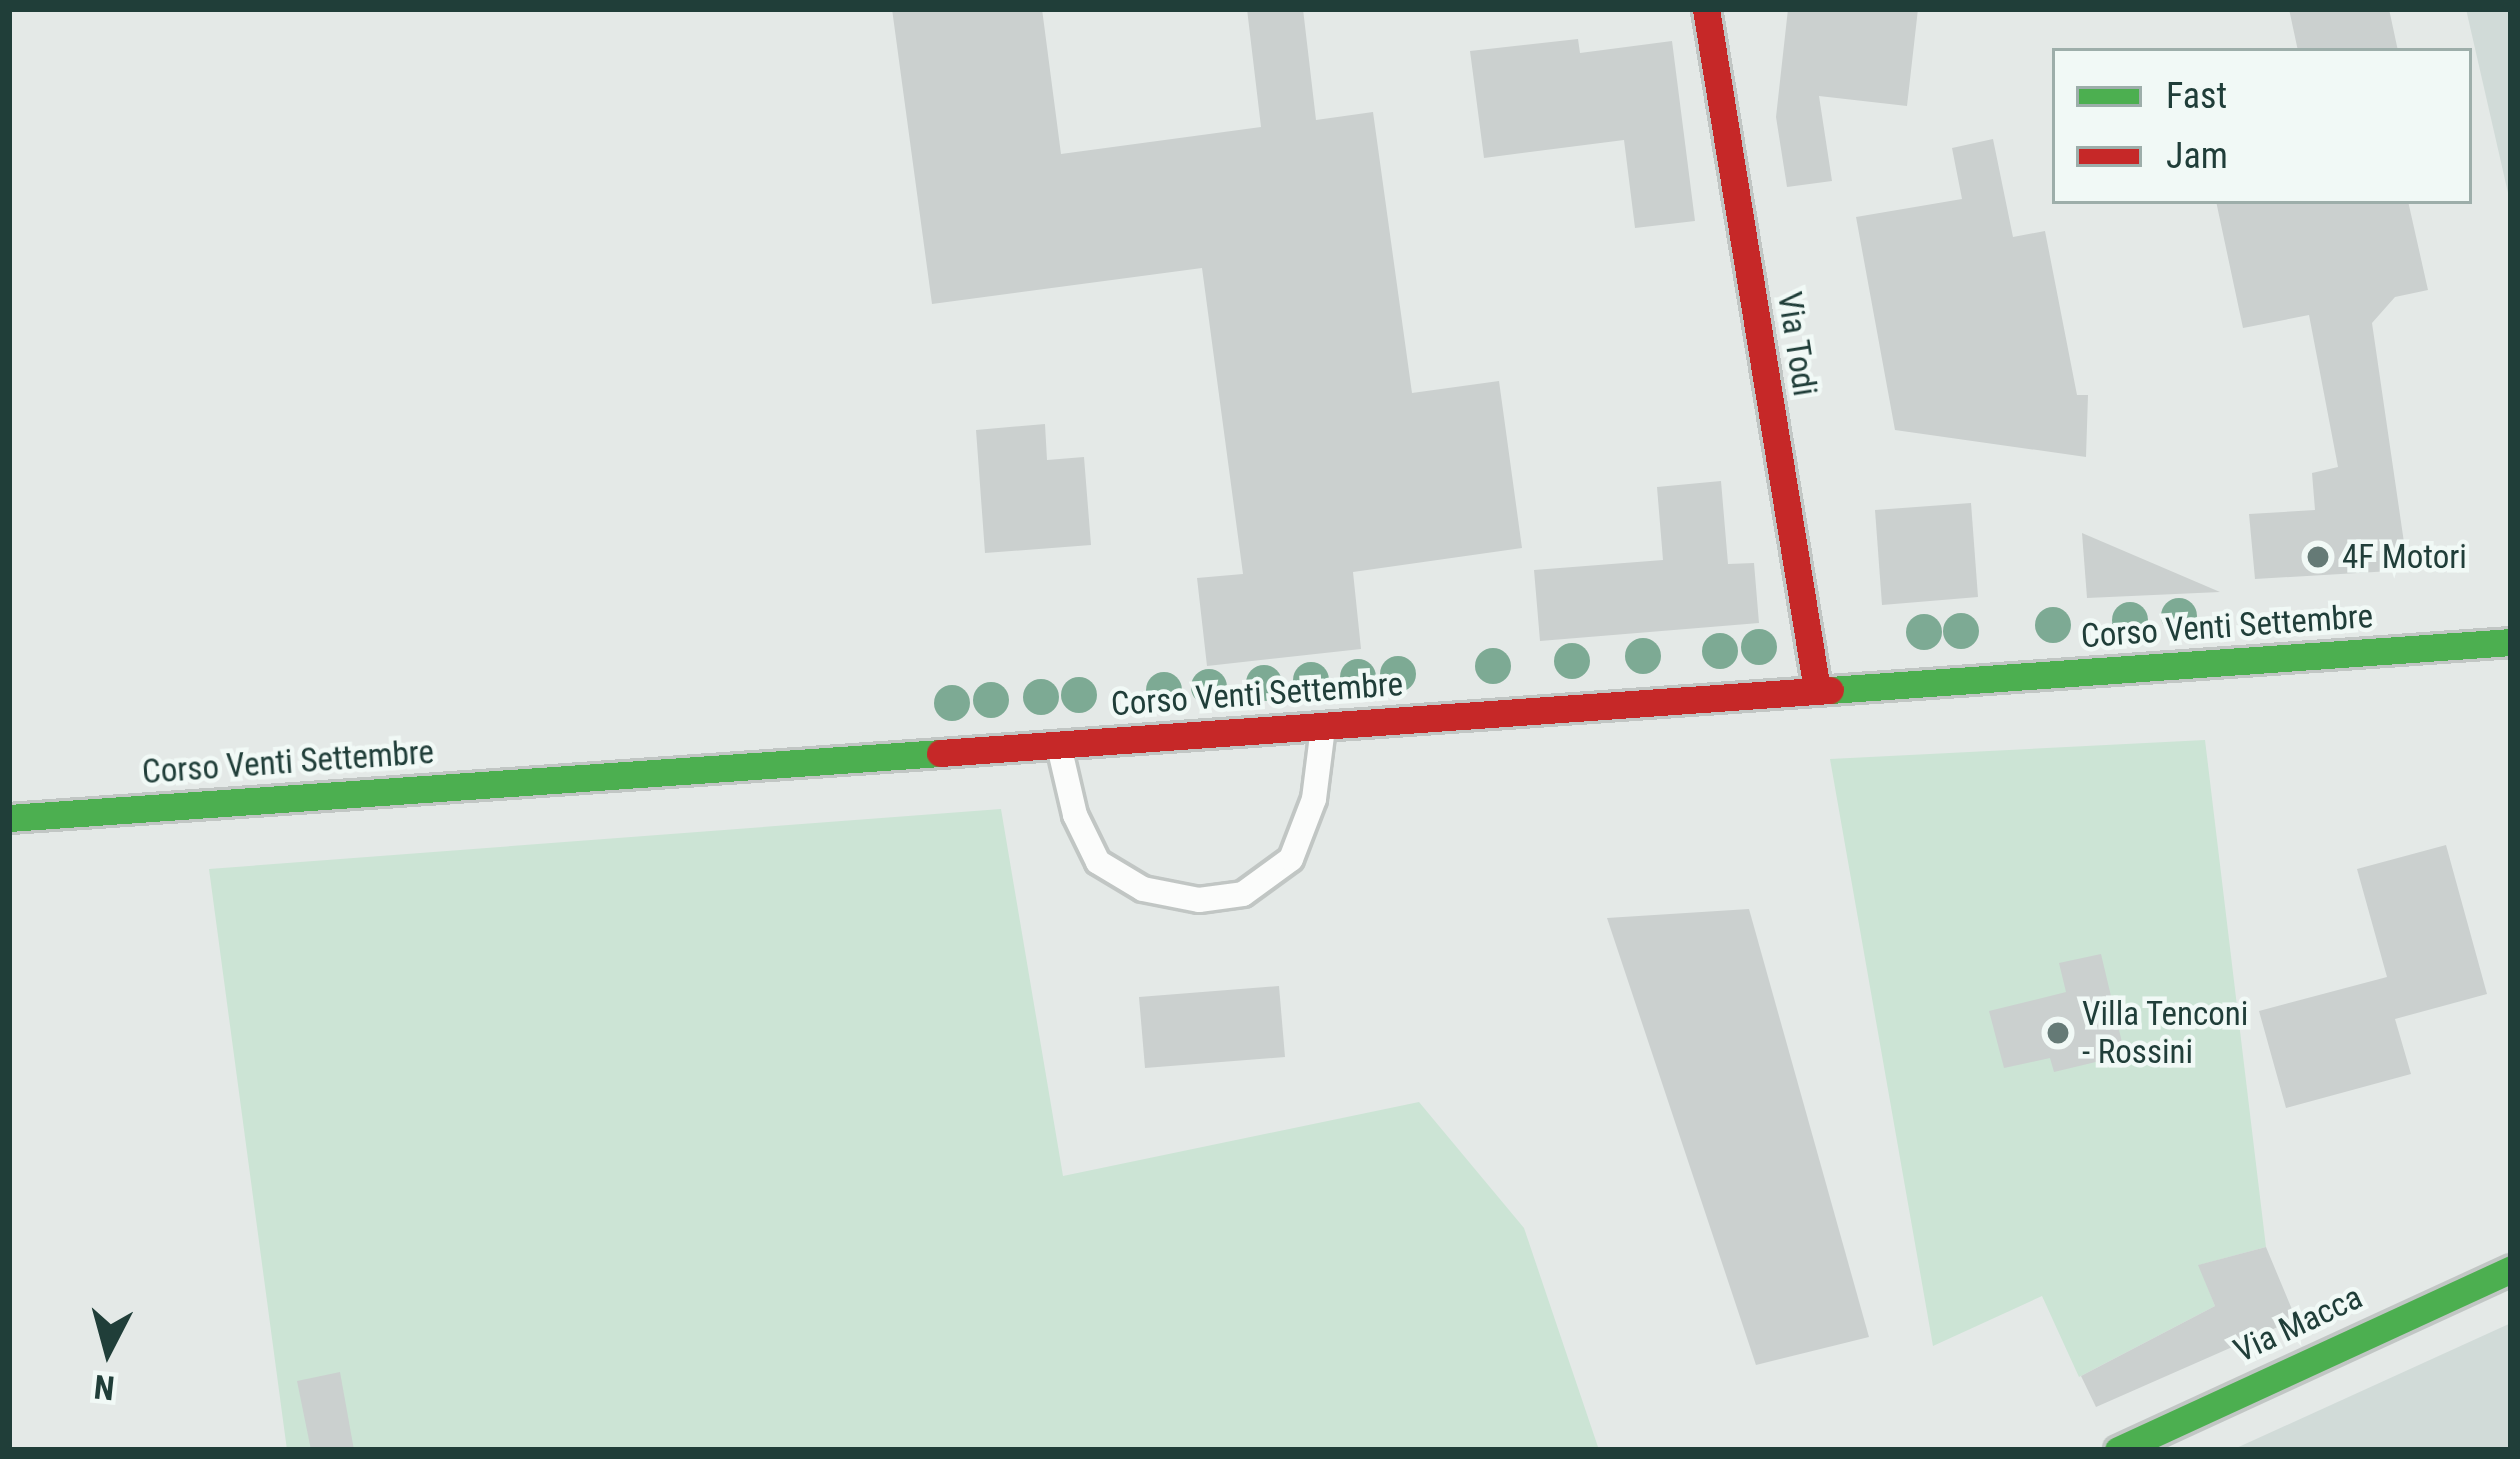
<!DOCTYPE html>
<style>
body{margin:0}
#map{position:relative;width:2520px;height:1459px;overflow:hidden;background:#e4e9e7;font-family:"Roboto Condensed",sans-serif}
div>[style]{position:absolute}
.built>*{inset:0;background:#d1dbd8}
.green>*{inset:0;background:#cce4d5}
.building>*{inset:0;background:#cbd0cf}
.roads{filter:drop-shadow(3px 0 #c1c6c4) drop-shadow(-3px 0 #c1c6c4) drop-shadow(0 3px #c1c6c4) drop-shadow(0 -3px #c1c6c4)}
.lane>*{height:24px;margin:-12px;padding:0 12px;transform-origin:12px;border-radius:12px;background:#fbfcfb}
.fast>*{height:27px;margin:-13.5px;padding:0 13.5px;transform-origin:13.5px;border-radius:13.5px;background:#4caf50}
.jam>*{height:27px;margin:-13.5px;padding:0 13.5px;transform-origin:13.5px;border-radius:13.5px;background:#c62828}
.trees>*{width:36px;height:36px;margin:-18px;border-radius:50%;background:#7daa94}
.dots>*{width:33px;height:33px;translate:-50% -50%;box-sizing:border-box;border:6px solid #f1f9f6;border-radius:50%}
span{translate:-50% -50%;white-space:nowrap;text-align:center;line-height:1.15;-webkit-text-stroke:9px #f1f9f6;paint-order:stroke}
.street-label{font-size:33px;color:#203e39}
.poi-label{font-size:33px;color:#203e39}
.left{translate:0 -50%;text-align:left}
.frame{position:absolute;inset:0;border:12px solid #203e39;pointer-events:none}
.legend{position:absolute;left:2052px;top:48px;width:420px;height:156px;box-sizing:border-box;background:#f1f9f6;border:3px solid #9daeaa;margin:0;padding:15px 21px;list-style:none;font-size:36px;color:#203e39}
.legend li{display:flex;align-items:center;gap:24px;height:60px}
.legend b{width:60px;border:3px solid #9daeaa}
.north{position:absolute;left:48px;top:1291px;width:120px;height:120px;-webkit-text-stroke:9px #f1f9f6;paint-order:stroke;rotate:186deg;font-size:33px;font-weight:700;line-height:48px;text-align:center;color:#203e39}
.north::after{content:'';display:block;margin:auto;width:42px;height:54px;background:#203e39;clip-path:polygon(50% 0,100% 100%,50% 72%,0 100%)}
</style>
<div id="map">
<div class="built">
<i style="clip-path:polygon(2466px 9px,2511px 9px,2511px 206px)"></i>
<i style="clip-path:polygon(2511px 1323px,2511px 1450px,2232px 1450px)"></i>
</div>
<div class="green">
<i style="clip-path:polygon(2205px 740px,2266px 1247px,2199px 1265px,2215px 1306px,2079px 1377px,2042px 1296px,1933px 1346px,1830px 759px)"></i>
<i style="clip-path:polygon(1001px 809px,1063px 1176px,1419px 1102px,1524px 1228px,1599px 1450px,287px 1450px,209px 869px)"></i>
</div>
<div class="building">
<i style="clip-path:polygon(892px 9px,1042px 9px,1061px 154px,1261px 127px,1247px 9px,1303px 9px,1316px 120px,1373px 112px,1412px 393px,1499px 381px,1522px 548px,1353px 572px,1361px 649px,1207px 666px,1197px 578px,1243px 574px,1202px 268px,932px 304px)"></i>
<i style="clip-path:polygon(1788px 9px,1918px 9px,1907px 106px,1819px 96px,1832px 181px,1787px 187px,1776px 117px)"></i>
<i style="clip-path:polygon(2289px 9px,2389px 9px,2398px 51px,2298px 51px)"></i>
<i style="clip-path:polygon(1578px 39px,1580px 53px,1672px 41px,1695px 221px,1635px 228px,1624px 140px,1484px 158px,1470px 51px)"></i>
<i style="clip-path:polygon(1993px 139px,2013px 237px,2045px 231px,2077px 395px,2088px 395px,2086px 457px,1895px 430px,1856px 217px,1962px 199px,1952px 148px)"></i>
<i style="clip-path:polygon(2216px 201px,2408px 201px,2428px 290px,2395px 297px,2372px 323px,2408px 570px,2255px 579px,2249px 514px,2315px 510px,2312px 473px,2338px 467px,2309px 315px,2243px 328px)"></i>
<i style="clip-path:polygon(1045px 424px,1047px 460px,1084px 457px,1091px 545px,985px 553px,976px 430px)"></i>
<i style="clip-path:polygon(1721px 481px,1728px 564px,1754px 563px,1759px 623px,1540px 641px,1534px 570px,1663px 560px,1657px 487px)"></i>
<i style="clip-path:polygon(1971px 503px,1978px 597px,1882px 605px,1875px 510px)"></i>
<i style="clip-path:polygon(2082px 533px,2220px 592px,2087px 598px)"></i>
<i style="clip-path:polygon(2446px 845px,2487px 994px,2395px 1019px,2411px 1074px,2286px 1108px,2259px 1011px,2387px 977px,2357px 869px)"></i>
<i style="clip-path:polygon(1749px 909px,1869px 1337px,1756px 1365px,1607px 918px)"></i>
<i style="clip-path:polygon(2101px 954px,2125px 1055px,2054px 1072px,2050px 1058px,2004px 1068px,1989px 1011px,2066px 992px,2059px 963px)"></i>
<i style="clip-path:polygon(1279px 986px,1285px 1057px,1145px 1068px,1139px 997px)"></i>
<i style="clip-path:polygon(2266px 1247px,2296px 1319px,2096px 1407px,2081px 1376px,2215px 1306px,2198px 1265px)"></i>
<i style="clip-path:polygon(340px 1372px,354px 1450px,311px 1450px,297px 1381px)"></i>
</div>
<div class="roads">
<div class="lane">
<i style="left:1059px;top:746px;width:71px;rotate:76.9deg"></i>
<i style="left:1075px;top:815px;width:52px;rotate:63.9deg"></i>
<i style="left:1098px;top:862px;width:52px;rotate:31deg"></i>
<i style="left:1143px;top:889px;width:57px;rotate:11.1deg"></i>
<i style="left:1199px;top:900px;width:44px;rotate:-7.8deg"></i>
<i style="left:1243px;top:894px;width:59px;rotate:-36.1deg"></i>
<i style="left:1291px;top:859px;width:64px;rotate:-69deg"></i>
<i style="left:1314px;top:799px;width:72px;rotate:-82.8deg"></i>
</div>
<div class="fast">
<i style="left:1830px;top:690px;width:683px;rotate:-4.03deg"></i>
<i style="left:9px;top:818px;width:933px;rotate:-3.99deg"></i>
<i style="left:2118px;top:1450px;width:433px;rotate:-24.7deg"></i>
</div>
<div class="jam">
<i style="left:1706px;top:9px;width:690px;rotate:80.74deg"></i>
<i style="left:940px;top:753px;width:892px;rotate:-4.05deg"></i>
</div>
</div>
<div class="trees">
<i style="left:2179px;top:616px"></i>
<i style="left:2130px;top:620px"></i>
<i style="left:2053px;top:625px"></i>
<i style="left:1961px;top:631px"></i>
<i style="left:1924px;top:632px"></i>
<i style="left:1759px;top:647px"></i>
<i style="left:1720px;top:651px"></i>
<i style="left:1643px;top:656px"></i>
<i style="left:1572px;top:661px"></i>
<i style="left:1493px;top:666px"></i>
<i style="left:1398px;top:674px"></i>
<i style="left:1358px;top:677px"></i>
<i style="left:1311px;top:680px"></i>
<i style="left:1264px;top:683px"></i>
<i style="left:1209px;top:687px"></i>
<i style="left:1164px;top:690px"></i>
<i style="left:1079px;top:695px"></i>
<i style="left:1041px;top:697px"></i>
<i style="left:991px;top:700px"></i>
<i style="left:952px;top:703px"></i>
</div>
<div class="dots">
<i style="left:2318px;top:557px;background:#657a76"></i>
<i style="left:2058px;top:1033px;background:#657a76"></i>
</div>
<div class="street-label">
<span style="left:1797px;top:344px;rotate:81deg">Via Todi</span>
<span style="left:2227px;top:626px;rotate:-4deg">Corso Venti Settembre</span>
<span style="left:1257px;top:694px;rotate:-4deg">Corso Venti Settembre</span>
<span style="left:288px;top:762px;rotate:-4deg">Corso Venti Settembre</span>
<span style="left:2298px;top:1324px;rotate:-25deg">Via Macca</span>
</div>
<div class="poi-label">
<span class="left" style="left:2342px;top:557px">4F Motori</span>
<span class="left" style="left:2082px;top:1033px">Villa Tenconi<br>- Rossini</span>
</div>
<div class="frame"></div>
<ul class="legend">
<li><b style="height:15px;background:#4caf50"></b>Fast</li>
<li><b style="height:15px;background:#c62828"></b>Jam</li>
</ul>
<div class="north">N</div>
</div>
